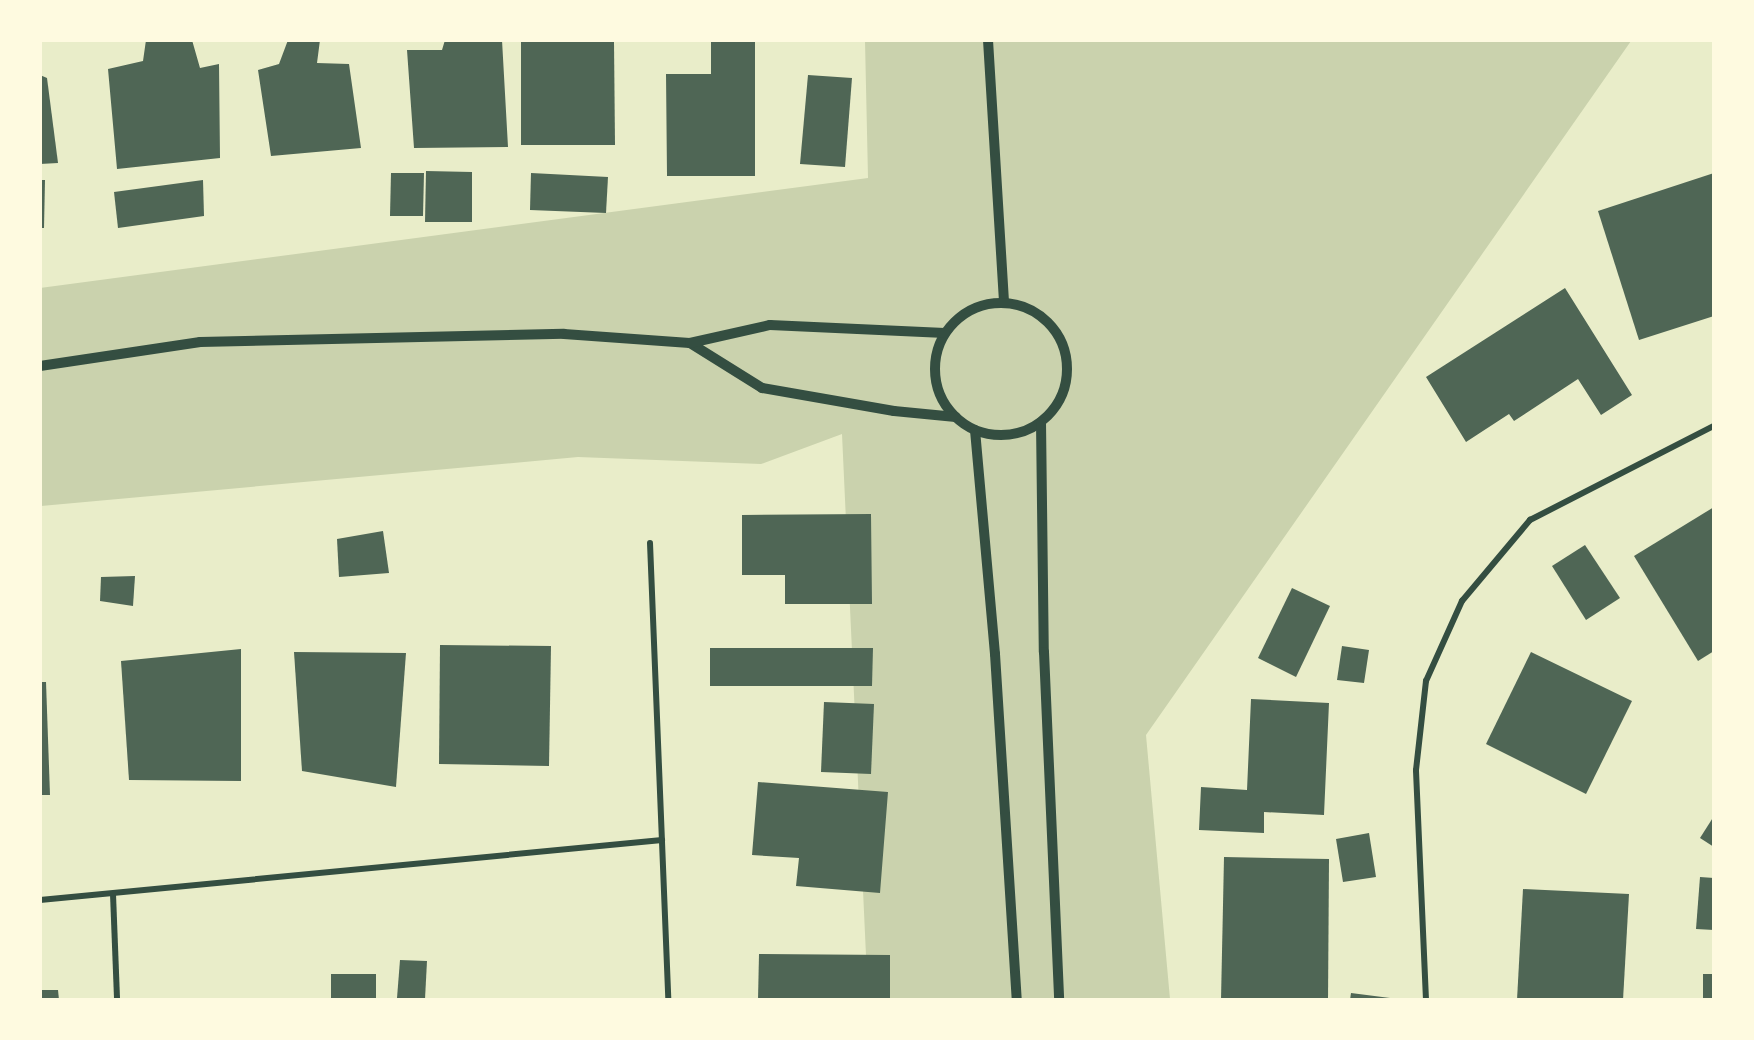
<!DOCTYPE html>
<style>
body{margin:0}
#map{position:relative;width:1754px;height:1040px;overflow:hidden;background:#e9edc9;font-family:"DM Sans",sans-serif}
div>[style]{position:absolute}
.green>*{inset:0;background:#cad2ad}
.building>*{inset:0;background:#4f6655}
.minor>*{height:6px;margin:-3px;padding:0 3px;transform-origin:3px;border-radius:3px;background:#344e41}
.tertiary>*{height:10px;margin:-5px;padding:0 5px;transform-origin:5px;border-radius:5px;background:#344e41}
.tertiary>.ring{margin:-5px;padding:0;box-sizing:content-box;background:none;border:10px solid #344e41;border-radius:50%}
span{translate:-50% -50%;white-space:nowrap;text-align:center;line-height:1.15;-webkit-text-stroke:4.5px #fefae0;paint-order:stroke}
.frame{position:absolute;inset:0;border:42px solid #fefae0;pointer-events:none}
</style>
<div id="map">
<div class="green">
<i style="clip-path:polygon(865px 41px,1631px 41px,1146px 735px,1170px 999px,868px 999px,842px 434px,761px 464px,578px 457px,41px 506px,40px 288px,868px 178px)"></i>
</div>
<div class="building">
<i style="clip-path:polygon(146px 40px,192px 40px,200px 68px,219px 64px,220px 158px,117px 169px,108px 69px,143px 61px)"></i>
<i style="clip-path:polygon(288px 40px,320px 40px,317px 63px,349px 64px,361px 148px,271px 156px,258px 70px,279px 64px)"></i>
<i style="clip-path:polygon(445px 40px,502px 40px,508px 147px,414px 148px,407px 50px,442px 50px)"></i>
<i style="clip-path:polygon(556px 40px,614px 42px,615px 145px,521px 145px,521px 41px)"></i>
<i style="clip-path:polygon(711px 40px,755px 40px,755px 176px,667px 176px,666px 74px,711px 74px)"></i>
<i style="clip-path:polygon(40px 75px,47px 78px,58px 163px,40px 164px)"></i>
<i style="clip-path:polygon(808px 75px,852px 78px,845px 167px,800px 164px)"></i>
<i style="clip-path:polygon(426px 171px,472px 172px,472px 222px,425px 222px)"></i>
<i style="clip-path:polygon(391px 173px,424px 173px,423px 216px,390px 216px)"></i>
<i style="clip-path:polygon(531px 173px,608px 177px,606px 213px,530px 210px)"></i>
<i style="clip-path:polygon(1714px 173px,1714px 316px,1639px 340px,1598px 211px)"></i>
<i style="clip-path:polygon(40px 180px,45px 180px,44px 228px,40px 228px)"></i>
<i style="clip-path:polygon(203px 180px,204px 216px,118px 228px,114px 192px)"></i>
<i style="clip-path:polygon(1565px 288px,1632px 395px,1601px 415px,1578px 379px,1514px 421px,1509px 414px,1466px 442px,1426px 377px)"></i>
<i style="clip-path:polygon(1714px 507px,1714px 651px,1698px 661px,1634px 556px)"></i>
<i style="clip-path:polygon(871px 514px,872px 604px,785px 604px,785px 575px,742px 575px,742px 515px)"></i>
<i style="clip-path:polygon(383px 531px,389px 573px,339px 577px,337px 539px)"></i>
<i style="clip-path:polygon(1585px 545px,1620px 598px,1586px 620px,1552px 566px)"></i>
<i style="clip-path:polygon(135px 576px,133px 606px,100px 601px,101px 577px)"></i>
<i style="clip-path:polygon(1292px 588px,1330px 606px,1296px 677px,1258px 658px)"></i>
<i style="clip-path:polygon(440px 645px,551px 646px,549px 766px,439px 764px)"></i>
<i style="clip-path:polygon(1342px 646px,1369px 650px,1364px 683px,1337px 680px)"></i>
<i style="clip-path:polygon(710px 648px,873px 648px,872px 686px,710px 686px)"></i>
<i style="clip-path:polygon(241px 649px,241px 781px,129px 780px,121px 661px)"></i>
<i style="clip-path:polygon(294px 652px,406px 653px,396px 787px,302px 771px)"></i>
<i style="clip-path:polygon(1531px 652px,1632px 701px,1586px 794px,1486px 744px)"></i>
<i style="clip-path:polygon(40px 682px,46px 682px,50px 795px,40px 795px)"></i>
<i style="clip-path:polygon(1251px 699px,1329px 703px,1324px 815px,1264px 812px,1264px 833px,1199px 830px,1201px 787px,1247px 790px)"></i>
<i style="clip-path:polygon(824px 702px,874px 704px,871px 774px,821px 772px)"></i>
<i style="clip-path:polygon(758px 782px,888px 792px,880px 893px,796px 886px,799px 858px,752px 855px)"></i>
<i style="clip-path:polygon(1714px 816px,1714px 847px,1700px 838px)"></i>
<i style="clip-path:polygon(1369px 833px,1376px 877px,1343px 882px,1336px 839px)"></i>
<i style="clip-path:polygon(1224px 857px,1329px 859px,1328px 1000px,1221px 1000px)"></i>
<i style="clip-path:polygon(1700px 877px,1714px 878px,1714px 930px,1696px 929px)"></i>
<i style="clip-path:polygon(1523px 889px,1629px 894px,1623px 1000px,1517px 1000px)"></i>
<i style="clip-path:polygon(759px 954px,890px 955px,890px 1000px,758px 1000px)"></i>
<i style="clip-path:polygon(400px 960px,427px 961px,425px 999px,397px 998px)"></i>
<i style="clip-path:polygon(331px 974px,376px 974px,376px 1000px,331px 1000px)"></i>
<i style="clip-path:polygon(1703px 974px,1714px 974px,1714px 1000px,1703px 1000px)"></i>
<i style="clip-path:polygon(40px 990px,58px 990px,59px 1000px,40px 1000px)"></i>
<i style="clip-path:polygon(1351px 993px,1390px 998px,1390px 1000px,1350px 1000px)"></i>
</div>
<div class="minor">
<i style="left:650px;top:543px;width:457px;rotate:87.7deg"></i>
<i style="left:113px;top:894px;width:106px;rotate:87.8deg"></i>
<i style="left:40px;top:900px;width:625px;rotate:-5.51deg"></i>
<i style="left:1426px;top:1000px;width:230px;rotate:-92.5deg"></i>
<i style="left:1416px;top:770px;width:90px;rotate:-83.6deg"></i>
<i style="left:1426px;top:681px;width:88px;rotate:-65.8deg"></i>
<i style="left:1462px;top:601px;width:106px;rotate:-50deg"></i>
<i style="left:1530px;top:520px;width:207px;rotate:-27.1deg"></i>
</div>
<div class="tertiary">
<i style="left:988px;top:40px;width:262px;rotate:86.5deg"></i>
<i class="ring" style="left:935px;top:303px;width:122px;height:122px"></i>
<i style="left:690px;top:343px;width:85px;rotate:32deg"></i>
<i style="left:762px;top:388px;width:134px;rotate:9.9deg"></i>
<i style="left:894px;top:411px;width:62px;rotate:5.5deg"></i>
<i style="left:40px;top:366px;width:162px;rotate:-8.5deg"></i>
<i style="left:200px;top:342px;width:364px;rotate:-1.3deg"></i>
<i style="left:564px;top:334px;width:126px;rotate:4.1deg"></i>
<i style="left:690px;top:343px;width:82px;rotate:-12.7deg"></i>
<i style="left:770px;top:325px;width:175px;rotate:2.6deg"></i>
<i style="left:1041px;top:422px;width:230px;rotate:89.3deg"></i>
<i style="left:1044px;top:652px;width:348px;rotate:87.5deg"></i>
<i style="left:975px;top:430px;width:225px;rotate:84.9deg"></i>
<i style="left:995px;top:654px;width:347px;rotate:86.4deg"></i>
</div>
<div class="frame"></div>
</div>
